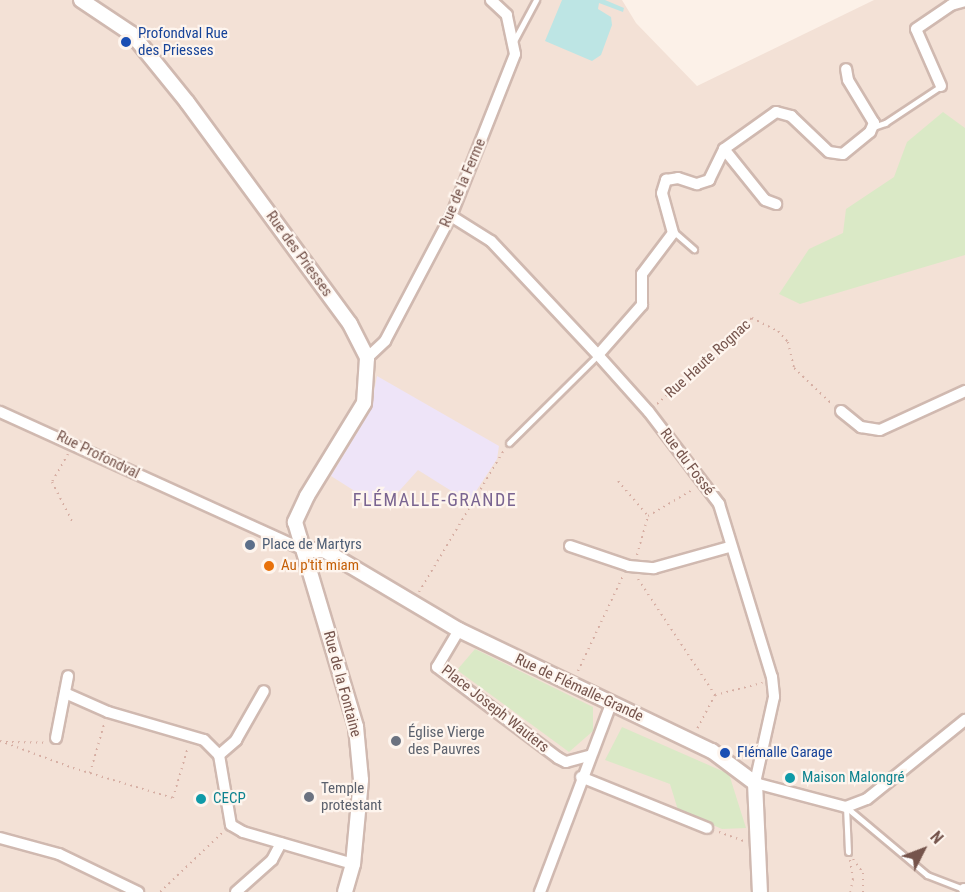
<!DOCTYPE html>
<meta charset="utf-8">
<style>
body{margin:0}
#map{position:relative;width:965px;height:892px;overflow:hidden;background:#fcf1e8;font-family:"Roboto Condensed",sans-serif}
div>[style]{position:absolute}
.residential>*{inset:0;background:#f3e1d6}
.education>*{inset:0;background:#eee4f8}
.green>*{inset:0;background:#dae9c6}
.water>*{inset:0;background:#bde5e4}
.path>*{height:2px;margin-top:-1px;transform-origin:0;background:repeating-linear-gradient(90deg,#d6aea3 0 1.5px,transparent 0 6px)}
.roads{filter:drop-shadow(2px 0 #d0b9b0) drop-shadow(-2px 0 #d0b9b0) drop-shadow(0 2px #d0b9b0) drop-shadow(0 -2px #d0b9b0)}
.service>*{height:5px;margin:-2.5px;padding:0 2.5px;transform-origin:2.5px;border-radius:2.5px;background:#fff}
.minor>*{height:10px;margin:-5px;padding:0 5px;transform-origin:5px;border-radius:5px;background:#fff}
.tertiary>*{height:14px;margin:-7px;padding:0 7px;transform-origin:7px;border-radius:7px;background:#fff}
.dots>*{width:16px;height:16px;translate:-50% -50%;box-sizing:border-box;border:3px solid #fef5ee;border-radius:50%}
span{translate:-50% -50%;white-space:nowrap;text-align:center;line-height:1.15;-webkit-text-stroke:4.5px #fef5ee;paint-order:stroke}
.transit-label{font-size:15px;color:#164399}
.left{translate:0 -50%;text-align:left}
.street-label{font-size:15px;color:#75544c}
.service-label{font-size:15px;color:#4e5e75}
.food-label{font-size:15px;color:#c56008}
.worship-label{font-size:15px;color:#5b616d}
.culture-label{font-size:15px;color:#0d838f}
.quarter-label{font-size:18px;color:#7a6591;letter-spacing:1.5px}
.north{position:absolute;left:893px;top:820px;width:60px;height:60px;-webkit-text-stroke:4px #fef5ee;paint-order:stroke;rotate:48deg;font-size:16px;font-weight:700;line-height:24px;text-align:center;color:#75544c}
.north::after{content:'';display:block;margin:auto;width:21px;height:27px;background:#75544c;clip-path:polygon(50% 0,100% 100%,50% 72%,0 100%)}
</style>
<div id="map">
<div class="residential">
<i style="clip-path:polygon(0 0,622px 0,636px 23px,697px 86px,874px 0,965px 0,965px 892px,0 892px)"></i>
</div>
<div class="education">
<i style="clip-path:polygon(377px 376px,499px 446px,497px 459px,469px 502px,418px 470px,383px 509px,331px 476px,370px 411px)"></i>
</div>
<div class="green">
<i style="clip-path:polygon(943px 112px,965px 128px,965px 255px,800px 304px,779px 294px,809px 249px,843px 233px,846px 209px,894px 177px,907px 142px)"></i>
<i style="clip-path:polygon(475px 649px,593px 707px,593px 731px,569px 752px,457px 670px)"></i>
<i style="clip-path:polygon(622px 727px,729px 774px,746px 828px,722px 829px,678px 810px,670px 784px,605px 760px)"></i>
</div>
<div class="water">
<i style="clip-path:polygon(562px 0,605px 0,624px 8px,623px 12px,599px 3px,598px 9px,611px 17px,612px 25px,601px 55px,592px 61px,545px 41px)"></i>
</div>
<div class="path">
<i style="left:657px;top:404px;width:128px;rotate:-42.2deg"></i>
<i style="left:752px;top:318px;width:29px;rotate:27deg"></i>
<i style="left:778px;top:331px;width:15px;rotate:48deg"></i>
<i style="left:788px;top:342px;width:27px;rotate:77deg"></i>
<i style="left:794px;top:368px;width:54px;rotate:43.5deg"></i>
<i style="left:68px;top:454px;width:32px;rotate:120deg"></i>
<i style="left:52px;top:482px;width:46px;rotate:62.9deg"></i>
<i style="left:618px;top:481px;width:46px;rotate:49.4deg"></i>
<i style="left:637px;top:555px;width:41px;rotate:-74.2deg"></i>
<i style="left:648px;top:516px;width:53px;rotate:-30.4deg"></i>
<i style="left:638px;top:579px;width:139px;rotate:56.4deg"></i>
<i style="left:715px;top:695px;width:41px;rotate:117.8deg"></i>
<i style="left:419px;top:592px;width:165px;rotate:-59.1deg"></i>
<i style="left:578px;top:671px;width:105px;rotate:-64.7deg"></i>
<i style="left:715px;top:695px;width:49px;rotate:-14.3deg"></i>
<i style="left:0;top:741px;width:78px;rotate:20.3deg"></i>
<i style="left:73px;top:768px;width:104px;rotate:16.7deg"></i>
<i style="left:173px;top:798px;width:53px;rotate:-73.6deg"></i>
<i style="left:6px;top:742px;width:39px;rotate:1deg"></i>
<i style="left:90px;top:773px;width:54px;rotate:-73.9deg"></i>
<i style="left:719px;top:832px;width:27px;rotate:20deg"></i>
<i style="left:853px;top:859px;width:17px;rotate:54deg"></i>
<i style="left:863px;top:873px;width:19px;rotate:90deg"></i>
<i style="left:850px;top:860px;width:19px;rotate:81deg"></i>
<i style="left:853px;top:879px;width:13px;rotate:103deg"></i>
<i style="left:160px;top:892px;width:86px;rotate:-43.6deg"></i>
</div>
<div class="roads">
<div class="service">
<i style="left:514px;top:41px;width:47px;rotate:-61.8deg"></i>
<i style="left:873px;top:127px;width:13px;rotate:-18deg"></i>
<i style="left:885px;top:123px;width:67px;rotate:-33.5deg"></i>
<i style="left:673px;top:231px;width:28px;rotate:41deg"></i>
<i style="left:509px;top:443px;width:125px;rotate:-44.7deg"></i>
<i style="left:848px;top:852px;width:45px;rotate:-92.5deg"></i>
<i style="left:846px;top:807px;width:106px;rotate:40deg"></i>
<i style="left:927px;top:875px;width:40px;rotate:21deg"></i>
</div>
<div class="minor">
<i style="left:941px;top:86px;width:62px;rotate:-113.7deg"></i>
<i style="left:916px;top:29px;width:42px;rotate:-34.4deg"></i>
<i style="left:951px;top:5px;width:15px;rotate:-16deg"></i>
<i style="left:724px;top:149px;width:65px;rotate:51.2deg"></i>
<i style="left:765px;top:200px;width:12px;rotate:20deg"></i>
<i style="left:451px;top:216px;width:47px;rotate:32deg"></i>
<i style="left:491px;top:241px;width:156px;rotate:46.8deg"></i>
<i style="left:598px;top:355px;width:76px;rotate:48.2deg"></i>
<i style="left:649px;top:412px;width:116px;rotate:52.7deg"></i>
<i style="left:719px;top:504px;width:181px;rotate:73deg"></i>
<i style="left:772px;top:677px;width:20px;rotate:84deg"></i>
<i style="left:774px;top:697px;width:88px;rotate:102.5deg"></i>
<i style="left:755px;top:783px;width:94px;rotate:14.8deg"></i>
<i style="left:846px;top:807px;width:22px;rotate:-21deg"></i>
<i style="left:867px;top:799px;width:126px;rotate:-38.9deg"></i>
<i style="left:598px;top:355px;width:67px;rotate:-48.7deg"></i>
<i style="left:642px;top:305px;width:31px;rotate:-90deg"></i>
<i style="left:642px;top:274px;width:51px;rotate:-52.9deg"></i>
<i style="left:673px;top:233px;width:41px;rotate:-105.4deg"></i>
<i style="left:662px;top:193px;width:14px;rotate:-73deg"></i>
<i style="left:666px;top:180px;width:12px;rotate:-9deg"></i>
<i style="left:678px;top:178px;width:20px;rotate:18deg"></i>
<i style="left:697px;top:184px;width:13px;rotate:-18deg"></i>
<i style="left:709px;top:180px;width:34px;rotate:-64deg"></i>
<i style="left:724px;top:149px;width:64px;rotate:-35.4deg"></i>
<i style="left:776px;top:112px;width:16px;rotate:15deg"></i>
<i style="left:791px;top:116px;width:52px;rotate:43.5deg"></i>
<i style="left:829px;top:152px;width:14px;rotate:8deg"></i>
<i style="left:843px;top:154px;width:35px;rotate:-39deg"></i>
<i style="left:870px;top:132px;width:10px;rotate:-66deg"></i>
<i style="left:874px;top:123px;width:50px;rotate:-121.2deg"></i>
<i style="left:848px;top:80px;width:11px;rotate:-100deg"></i>
<i style="left:367px;top:358px;width:25px;rotate:-43deg"></i>
<i style="left:385px;top:341px;width:141px;rotate:-62.2deg"></i>
<i style="left:451px;top:216px;width:174px;rotate:-68.4deg"></i>
<i style="left:515px;top:54px;width:40px;rotate:-102deg"></i>
<i style="left:507px;top:15px;width:22px;rotate:-137deg"></i>
<i style="left:841px;top:411px;width:26px;rotate:39deg"></i>
<i style="left:861px;top:427px;width:19px;rotate:9deg"></i>
<i style="left:880px;top:430px;width:94px;rotate:-24.6deg"></i>
<i style="left:0;top:412px;width:334px;rotate:24.4deg"></i>
<i style="left:570px;top:546px;width:62px;rotate:18.7deg"></i>
<i style="left:629px;top:566px;width:25px;rotate:5deg"></i>
<i style="left:654px;top:568px;width:78px;rotate:-15.6deg"></i>
<i style="left:459px;top:630px;width:43px;rotate:120.7deg"></i>
<i style="left:437px;top:667px;width:151px;rotate:36.9deg"></i>
<i style="left:558px;top:758px;width:9px;rotate:27deg"></i>
<i style="left:566px;top:762px;width:24px;rotate:-15deg"></i>
<i style="left:65px;top:693px;width:47px;rotate:23.8deg"></i>
<i style="left:108px;top:712px;width:100px;rotate:16.3deg"></i>
<i style="left:204px;top:740px;width:21px;rotate:45deg"></i>
<i style="left:219px;top:755px;width:71px;rotate:80.3deg"></i>
<i style="left:231px;top:825px;width:14px;rotate:30deg"></i>
<i style="left:243px;top:832px;width:115px;rotate:16.2deg"></i>
<i style="left:56px;top:738px;width:63px;rotate:-79deg"></i>
<i style="left:219px;top:755px;width:23px;rotate:-41deg"></i>
<i style="left:236px;top:740px;width:56px;rotate:-60.3deg"></i>
<i style="left:581px;top:777px;width:136px;rotate:22deg"></i>
<i style="left:0;top:838px;width:61px;rotate:15.2deg"></i>
<i style="left:59px;top:854px;width:88px;rotate:25.7deg"></i>
<i style="left:964px;top:889px;width:1px;rotate:45deg"></i>
<i style="left:236px;top:892px;width:48px;rotate:-41.6deg"></i>
<i style="left:272px;top:860px;width:19px;rotate:-62deg"></i>
<i style="left:540px;top:892px;width:201px;rotate:-69.3deg"></i>
</div>
<div class="tertiary">
<i style="left:81px;top:0;width:61px;rotate:33.7deg"></i>
<i style="left:132px;top:34px;width:87px;rotate:51deg"></i>
<i style="left:187px;top:102px;width:275px;rotate:53.7deg"></i>
<i style="left:350px;top:324px;width:38px;rotate:63deg"></i>
<i style="left:367px;top:358px;width:45px;rotate:93.8deg"></i>
<i style="left:364px;top:403px;width:109px;rotate:121.5deg"></i>
<i style="left:307px;top:496px;width:29px;rotate:115deg"></i>
<i style="left:295px;top:522px;width:214px;rotate:73.4deg"></i>
<i style="left:356px;top:727px;width:53px;rotate:84.6deg"></i>
<i style="left:361px;top:780px;width:84px;rotate:95.4deg"></i>
<i style="left:353px;top:864px;width:29px;rotate:106deg"></i>
<i style="left:304px;top:550px;width:20px"></i>
<i style="left:324px;top:550px;width:157px;rotate:30.7deg"></i>
<i style="left:459px;top:630px;width:280px;rotate:25.6deg"></i>
<i style="left:712px;top:751px;width:54px;rotate:36.7deg"></i>
<i style="left:755px;top:783px;width:109px;rotate:87.4deg"></i>
</div>
</div>
<div class="dots">
<i style="left:126px;top:42px;background:#1a4fb4"></i>
<i style="left:250px;top:545px;background:#5c6f8a"></i>
<i style="left:269px;top:566px;background:#e8710a"></i>
<i style="left:396px;top:741px;background:#6b7280"></i>
<i style="left:725px;top:753px;background:#1a4fb4"></i>
<i style="left:790px;top:778px;background:#0f9aa8"></i>
<i style="left:309px;top:797px;background:#6b7280"></i>
<i style="left:201px;top:799px;background:#0f9aa8"></i>
</div>
<div class="transit-label">
<span class="left" style="left:138px;top:42px">Profondval Rue<br>des Priesses</span>
<span class="left" style="left:737px;top:753px">Flémalle Garage</span>
</div>
<div class="street-label">
<span style="left:463px;top:183px;rotate:-67deg">Rue de la Ferme</span>
<span style="left:299px;top:254px;rotate:54deg">Rue des Priesses</span>
<span style="left:708px;top:359px;rotate:-42deg">Rue Haute Rognac</span>
<span style="left:98px;top:455px;rotate:26deg">Rue Profondval</span>
<span style="left:687px;top:462px;rotate:53deg">Rue du Fossé</span>
<span style="left:342px;top:684px;rotate:75deg">Rue de la Fontaine</span>
<span style="left:579px;top:688px;rotate:25deg">Rue de Flémalle-Grande</span>
<span style="left:495px;top:709px;rotate:38deg">Place Joseph Wauters</span>
</div>
<div class="service-label">
<span class="left" style="left:262px;top:545px">Place de Martyrs</span>
</div>
<div class="food-label">
<span class="left" style="left:281px;top:566px">Au p'tit miam</span>
</div>
<div class="worship-label">
<span class="left" style="left:408px;top:741px">Église Vierge<br>des Pauvres</span>
<span class="left" style="left:321px;top:797px">Temple<br>protestant</span>
</div>
<div class="culture-label">
<span class="left" style="left:802px;top:778px">Maison Malongré</span>
<span class="left" style="left:213px;top:799px">CECP</span>
</div>
<div class="quarter-label">
<span style="left:435px;top:500px">FLÉMALLE-GRANDE</span>
</div>
<div class="north">N</div>
</div>
